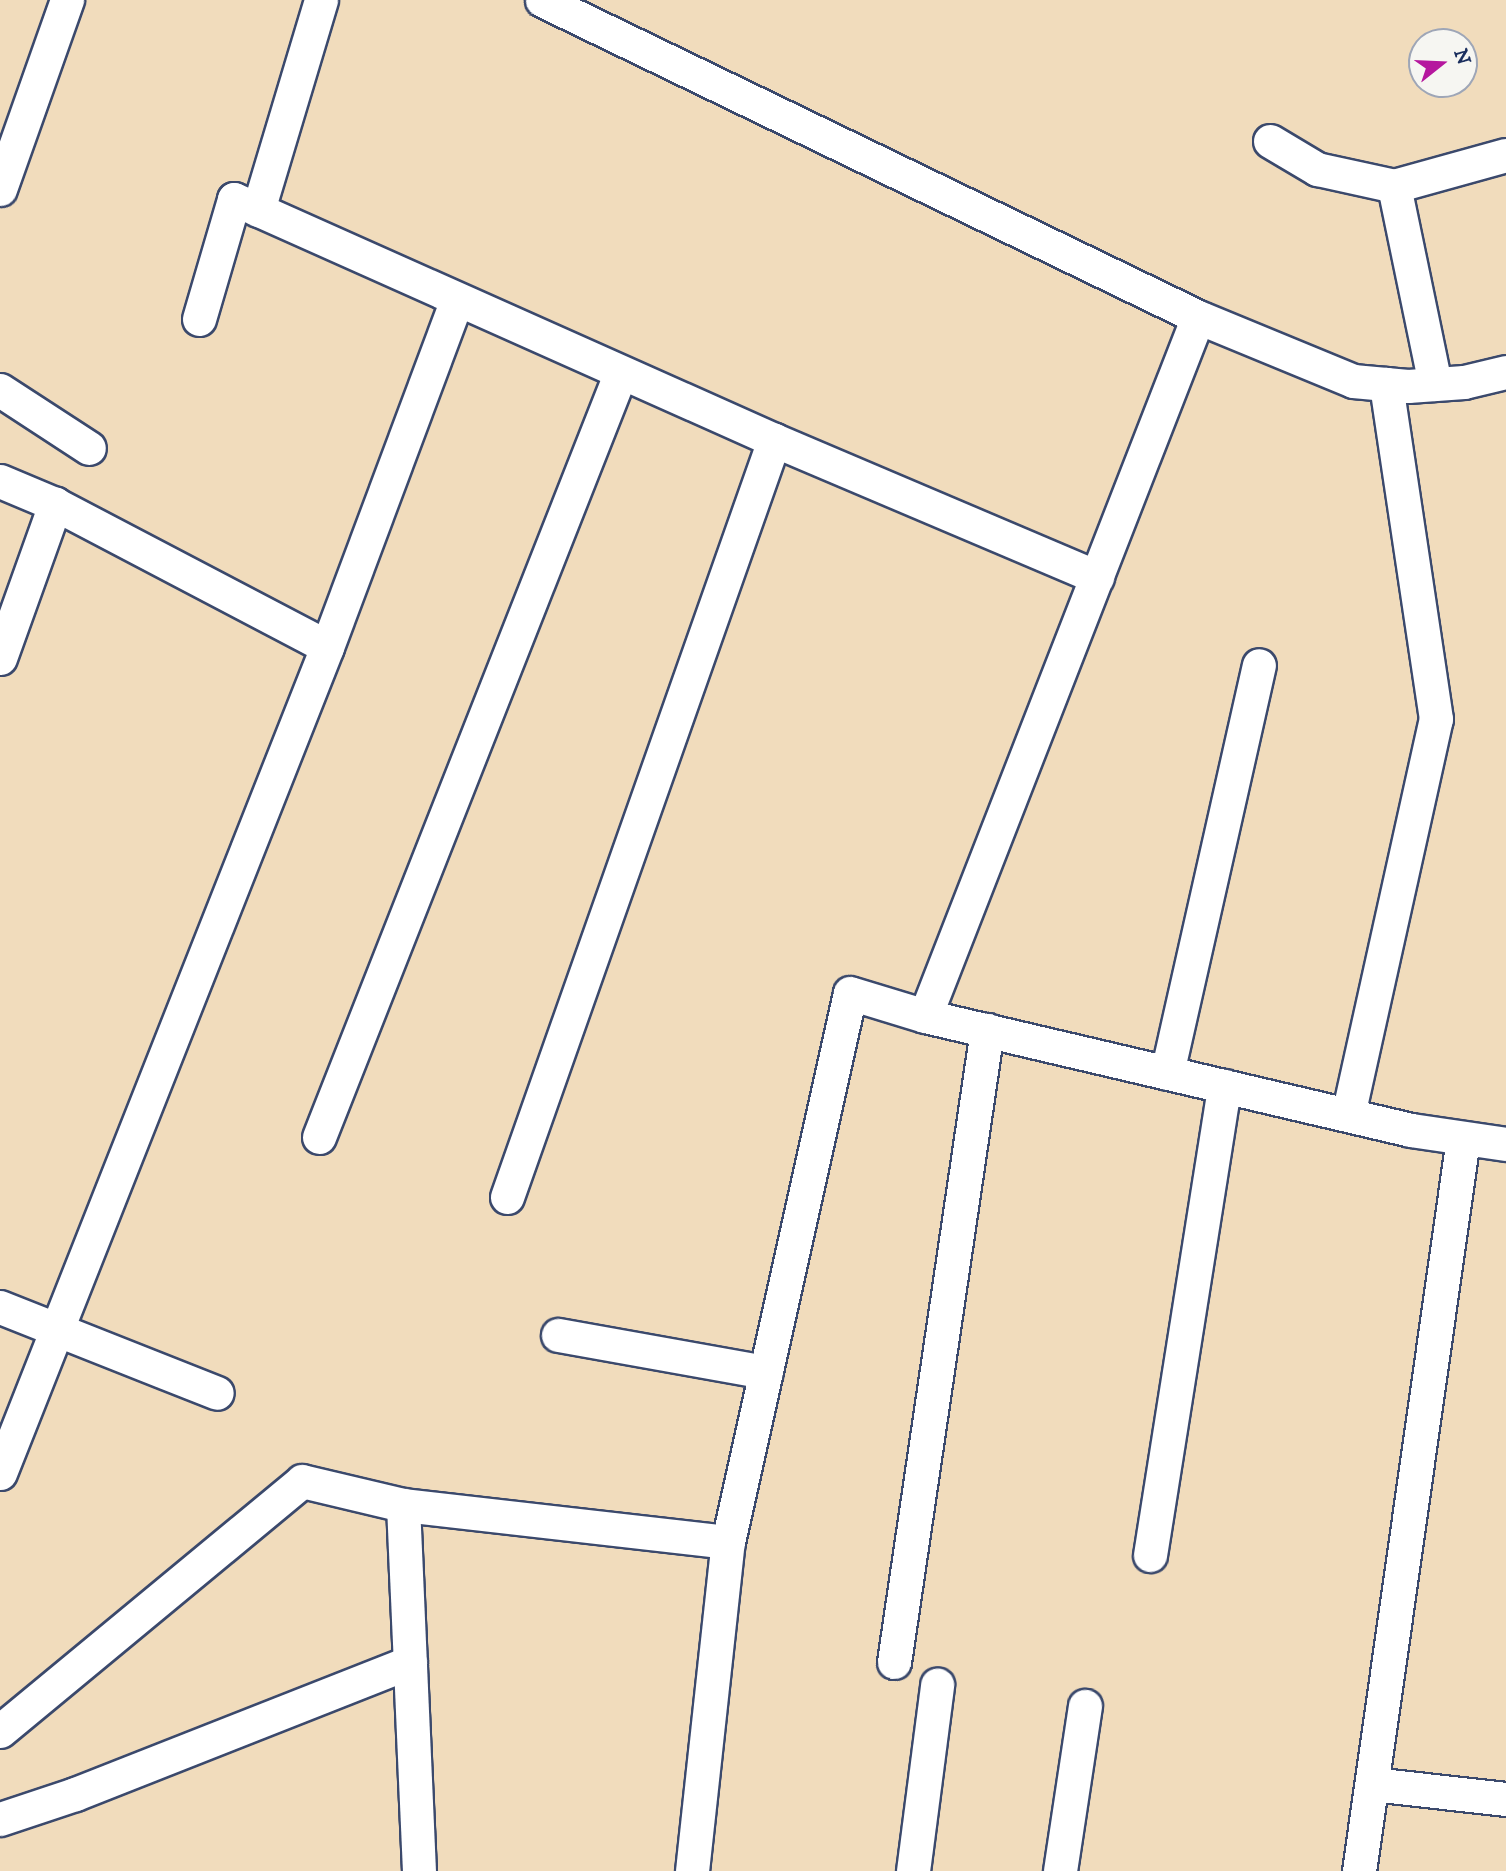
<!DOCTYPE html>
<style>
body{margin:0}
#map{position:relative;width:1506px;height:1871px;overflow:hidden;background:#f1dcbc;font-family:"IM FELL DW Pica",serif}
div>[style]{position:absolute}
.roads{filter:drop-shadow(2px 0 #3b496c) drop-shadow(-2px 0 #3b496c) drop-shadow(0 2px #3b496c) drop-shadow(0 -2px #3b496c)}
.street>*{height:33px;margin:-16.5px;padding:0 16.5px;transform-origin:16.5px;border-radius:16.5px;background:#fff}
span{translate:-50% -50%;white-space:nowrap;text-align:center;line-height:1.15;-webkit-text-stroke:6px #f6f6f2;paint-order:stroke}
.north{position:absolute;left:1408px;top:28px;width:70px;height:70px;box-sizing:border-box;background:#f6f6f2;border:2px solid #9ea6b7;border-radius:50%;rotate:72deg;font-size:19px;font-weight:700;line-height:28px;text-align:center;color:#1b2f5e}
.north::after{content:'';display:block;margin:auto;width:24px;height:32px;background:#b5179e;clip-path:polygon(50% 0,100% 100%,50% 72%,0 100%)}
</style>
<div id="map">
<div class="roads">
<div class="street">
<i style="left:542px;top:0;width:729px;rotate:25.79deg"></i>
<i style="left:1198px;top:317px;width:168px;rotate:22.4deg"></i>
<i style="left:1353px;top:381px;width:55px;rotate:5.2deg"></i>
<i style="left:1408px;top:386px;width:56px;rotate:-4.1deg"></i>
<i style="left:1464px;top:382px;width:43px;rotate:-13.4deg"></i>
<i style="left:1270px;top:141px;width:55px;rotate:30.8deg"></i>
<i style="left:1317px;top:169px;width:79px;rotate:12.4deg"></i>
<i style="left:1394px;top:186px;width:116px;rotate:-15.5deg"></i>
<i style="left:1394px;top:186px;width:202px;rotate:78.3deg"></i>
<i style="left:0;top:189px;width:201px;rotate:-70.5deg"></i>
<i style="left:258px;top:210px;width:219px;rotate:-73.3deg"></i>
<i style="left:199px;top:319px;width:125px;rotate:-73.7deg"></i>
<i style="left:234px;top:199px;width:591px;rotate:24.05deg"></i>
<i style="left:0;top:390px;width:106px;rotate:33.1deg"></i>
<i style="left:0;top:481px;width:60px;rotate:22.7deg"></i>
<i style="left:55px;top:504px;width:307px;rotate:27.7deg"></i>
<i style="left:0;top:658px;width:164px;rotate:-70.3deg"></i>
<i style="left:925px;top:1016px;width:750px;rotate:-68.67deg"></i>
<i style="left:1167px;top:1073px;width:418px;rotate:-77.3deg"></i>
<i style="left:1348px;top:1115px;width:406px;rotate:-77.5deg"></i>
<i style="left:1436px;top:719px;width:339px;rotate:-98.5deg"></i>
<i style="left:319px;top:1137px;width:822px;rotate:-68.46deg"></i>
<i style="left:507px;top:1197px;width:803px;rotate:-70.57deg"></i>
<i style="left:774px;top:440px;width:351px;rotate:23deg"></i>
<i style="left:0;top:1307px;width:233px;rotate:21.6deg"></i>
<i style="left:558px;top:1335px;width:211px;rotate:10.1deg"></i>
<i style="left:0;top:1473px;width:888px;rotate:-68.4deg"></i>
<i style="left:327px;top:647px;width:371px;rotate:-69.5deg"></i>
<i style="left:403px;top:1505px;width:327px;rotate:6.5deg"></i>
<i style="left:1150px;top:1555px;width:475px;rotate:-81deg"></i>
<i style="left:894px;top:1662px;width:639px;rotate:-81.63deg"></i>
<i style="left:0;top:1731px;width:392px;rotate:-39.6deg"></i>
<i style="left:302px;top:1481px;width:104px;rotate:13.4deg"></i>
<i style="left:403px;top:1505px;width:366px;rotate:87.5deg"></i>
<i style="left:1372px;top:1784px;width:135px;rotate:6.4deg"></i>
<i style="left:0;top:1819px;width:79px;rotate:-18.4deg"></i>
<i style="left:75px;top:1794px;width:360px;rotate:-21.5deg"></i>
<i style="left:692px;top:1871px;width:331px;rotate:-83.8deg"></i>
<i style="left:728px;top:1542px;width:562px;rotate:-77.47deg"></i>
<i style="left:850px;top:993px;width:78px;rotate:17deg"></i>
<i style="left:925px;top:1016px;width:499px;rotate:13.2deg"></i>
<i style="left:1411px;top:1130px;width:96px;rotate:8.4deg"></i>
<i style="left:913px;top:1871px;width:188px;rotate:-82.6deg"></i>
<i style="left:1060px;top:1871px;width:167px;rotate:-81.4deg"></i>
<i style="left:1359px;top:1871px;width:740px;rotate:-81.92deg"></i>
</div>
</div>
<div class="north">N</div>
</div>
